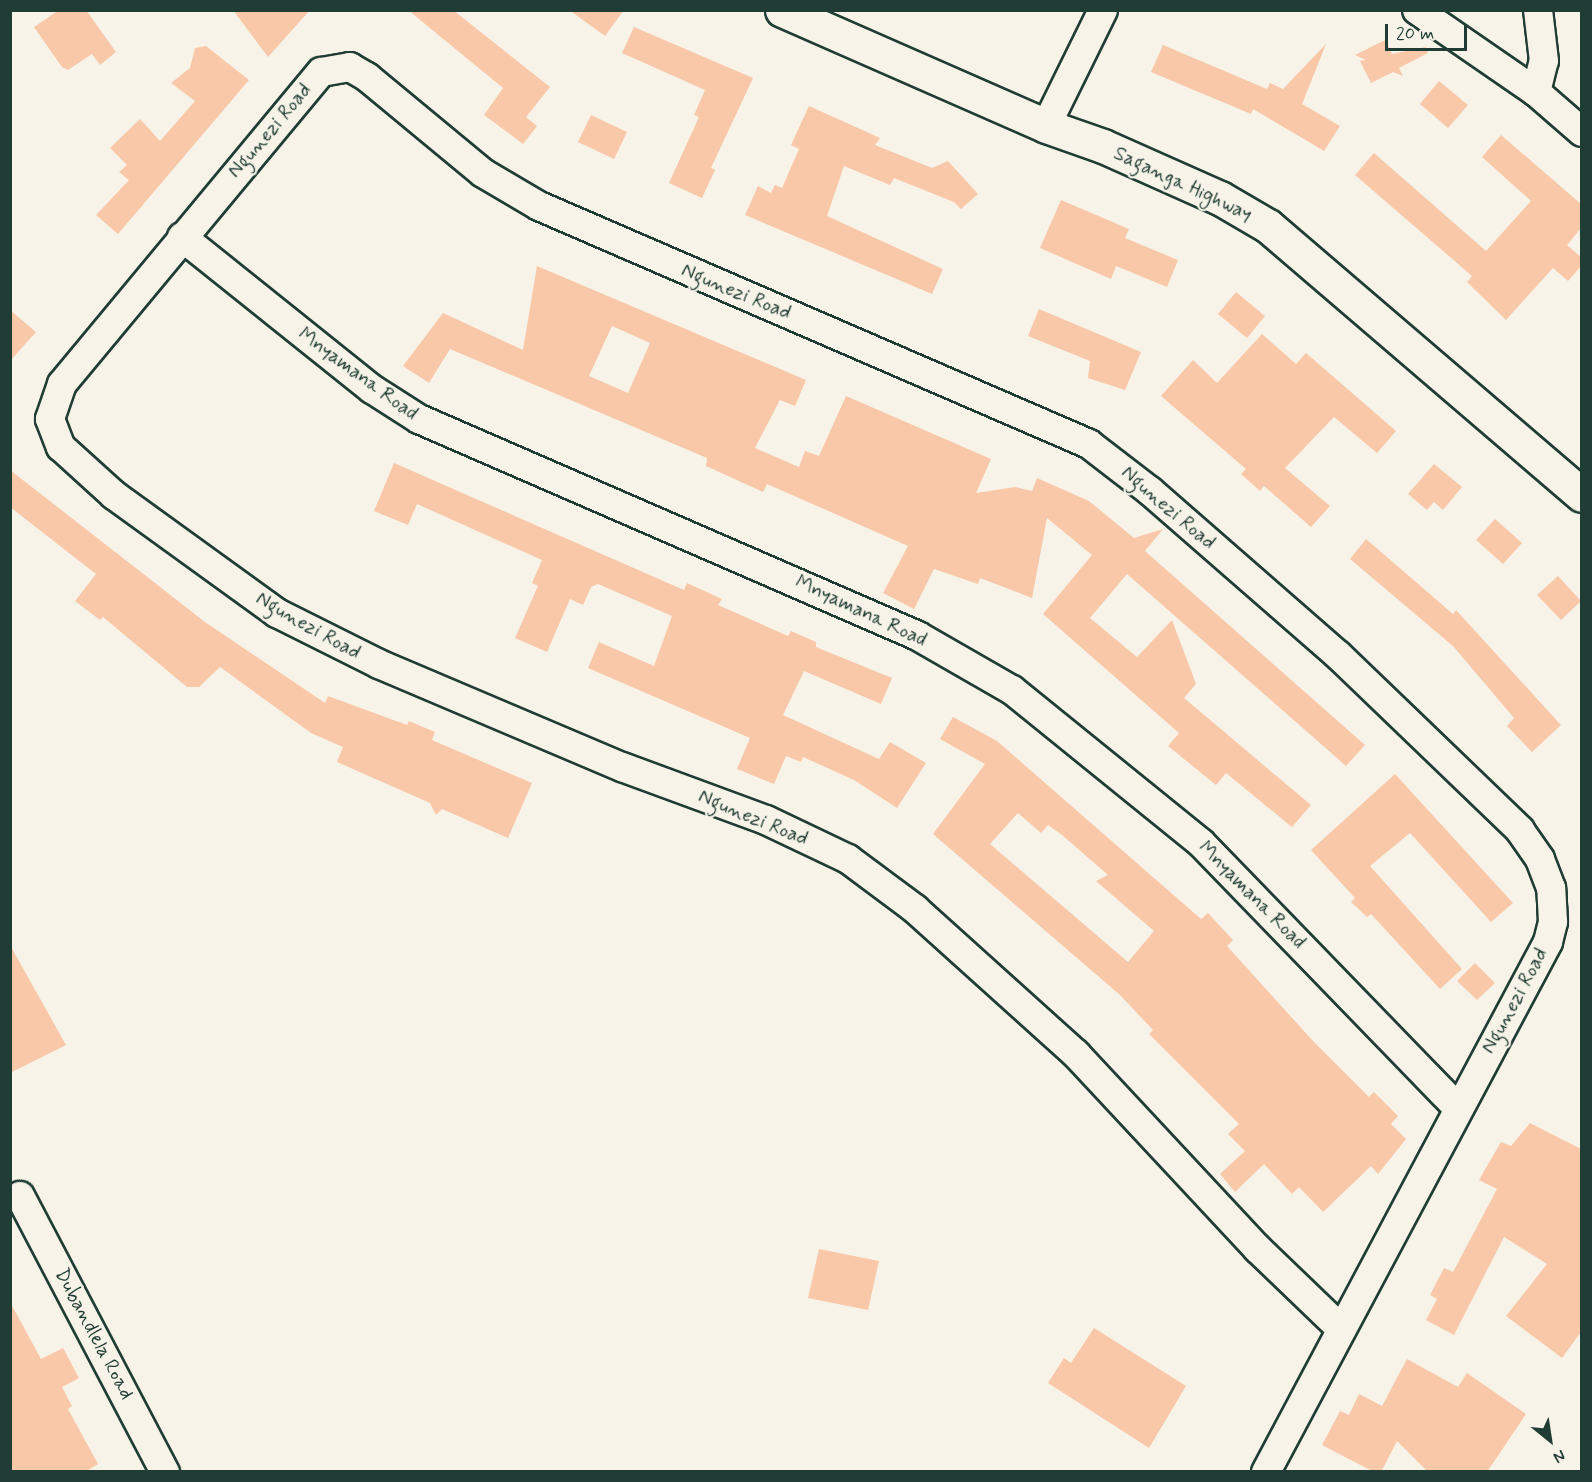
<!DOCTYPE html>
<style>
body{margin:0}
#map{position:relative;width:1592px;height:1482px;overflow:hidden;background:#f7f3e8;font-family:Mynerve,sans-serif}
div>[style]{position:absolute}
.building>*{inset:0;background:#f9c8a9}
.roads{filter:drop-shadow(2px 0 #1f3d34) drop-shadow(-2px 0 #1f3d34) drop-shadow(0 2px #1f3d34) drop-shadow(0 -2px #1f3d34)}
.minor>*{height:28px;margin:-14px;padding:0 14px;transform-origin:14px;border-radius:14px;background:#f7f3e8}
.tertiary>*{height:33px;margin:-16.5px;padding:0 16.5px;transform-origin:16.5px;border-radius:16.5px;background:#f7f3e8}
span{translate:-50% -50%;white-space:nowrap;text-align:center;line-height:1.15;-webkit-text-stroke:4.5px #f7f3e8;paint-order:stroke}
.street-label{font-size:20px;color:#1f3d34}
.frame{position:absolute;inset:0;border:12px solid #1f3d34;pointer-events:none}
.north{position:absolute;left:1520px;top:1410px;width:60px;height:60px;-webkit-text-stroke:4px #f7f3e8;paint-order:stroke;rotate:150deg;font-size:16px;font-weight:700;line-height:24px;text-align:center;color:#1f3d34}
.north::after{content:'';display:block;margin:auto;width:21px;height:27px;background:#1f3d34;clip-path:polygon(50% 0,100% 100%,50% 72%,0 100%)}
.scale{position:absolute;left:1385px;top:24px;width:82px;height:27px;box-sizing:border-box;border:3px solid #1f3d34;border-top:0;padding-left:8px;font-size:18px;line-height:21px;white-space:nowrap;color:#1f3d34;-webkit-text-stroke:4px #f7f3e8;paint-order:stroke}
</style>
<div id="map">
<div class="building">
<i style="clip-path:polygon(59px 10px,86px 10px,116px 52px,100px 65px,92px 54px,68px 70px,62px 67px,34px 27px)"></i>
<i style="clip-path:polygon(233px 10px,310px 10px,268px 57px)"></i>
<i style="clip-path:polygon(408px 10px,453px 10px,550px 87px,526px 117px,537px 126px,523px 144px,484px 115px,503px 88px)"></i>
<i style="clip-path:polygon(569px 10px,624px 10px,605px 36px)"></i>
<i style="clip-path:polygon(634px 27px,753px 78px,711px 168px,715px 170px,702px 198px,669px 183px,699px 117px,694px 115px,705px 90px,622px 53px)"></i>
<i style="clip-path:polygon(1385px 40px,1392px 54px,1426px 47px,1428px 53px,1399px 68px,1403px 76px,1393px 72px,1371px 83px,1360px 61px,1366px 60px,1355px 55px)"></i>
<i style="clip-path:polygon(1163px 45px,1267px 89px,1270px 83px,1283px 89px,1326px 44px,1302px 104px,1340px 126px,1324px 151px,1253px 109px,1251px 114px,1151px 72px)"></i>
<i style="clip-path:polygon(206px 46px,249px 80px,118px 234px,96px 215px,129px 180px,119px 172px,127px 165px,110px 148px,140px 119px,160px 141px,195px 101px,171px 83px,190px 68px,195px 48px)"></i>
<i style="clip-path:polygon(1439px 81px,1468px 105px,1448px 128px,1420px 104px)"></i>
<i style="clip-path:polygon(809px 106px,880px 138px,875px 145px,932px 168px,948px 161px,978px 194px,961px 209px,954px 202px,894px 178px,890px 185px,844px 166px,827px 216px,943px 269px,932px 294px,745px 215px,758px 186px,771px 193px,775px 185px,782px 188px,799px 149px,791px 145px)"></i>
<i style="clip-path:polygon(591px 115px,627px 132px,614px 159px,578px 142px)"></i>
<i style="clip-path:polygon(1501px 135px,1581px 204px,1581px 228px,1567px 245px,1581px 257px,1581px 266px,1568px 281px,1553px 268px,1506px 320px,1467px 282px,1472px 276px,1355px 175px,1374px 153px,1486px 251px,1531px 201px,1482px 157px)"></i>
<i style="clip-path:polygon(1061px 200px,1129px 229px,1125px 238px,1178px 260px,1167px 287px,1116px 266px,1111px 279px,1040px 248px)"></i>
<i style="clip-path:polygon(evenodd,537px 266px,806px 380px,795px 406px,780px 400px,755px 448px,799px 467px,805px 451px,819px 456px,846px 396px,991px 459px,976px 493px,1015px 487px,1032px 491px,1037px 478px,1089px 501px,1134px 538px,1163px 529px,1145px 551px,1365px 745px,1346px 766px,1127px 574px,1090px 618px,1137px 657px,1172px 620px,1196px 684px,1184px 698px,1311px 805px,1292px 827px,1226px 773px,1216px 785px,1168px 746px,1179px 733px,1043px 614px,1092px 555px,1047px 518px,1032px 598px,980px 578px,978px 584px,934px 569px,914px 609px,883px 593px,908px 546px,767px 484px,763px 492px,706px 466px,707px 458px,450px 349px,429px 383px,403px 366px,443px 313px,523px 350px,537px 266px,612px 326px,650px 343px,628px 393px,589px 376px,612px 326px)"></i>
<i style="clip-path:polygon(1236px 292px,1265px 316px,1247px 338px,1218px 314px)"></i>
<i style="clip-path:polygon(1039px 309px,1141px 352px,1125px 390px,1088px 378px,1090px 361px,1028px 336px)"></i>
<i style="clip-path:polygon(10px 310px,36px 332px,10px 361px)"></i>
<i style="clip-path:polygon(1262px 334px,1296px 364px,1306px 353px,1396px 431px,1377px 453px,1334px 417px,1285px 468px,1330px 506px,1311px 527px,1264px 486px,1260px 491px,1241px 474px,1246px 469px,1161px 396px,1193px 360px,1217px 383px)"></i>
<i style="clip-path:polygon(394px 463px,684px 590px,687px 583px,722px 599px,718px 605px,788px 636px,791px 631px,816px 642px,816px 647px,892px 678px,881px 704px,804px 671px,783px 715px,879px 759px,890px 742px,926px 763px,897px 808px,854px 780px,803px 757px,801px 762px,786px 756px,774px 784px,737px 769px,750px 738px,588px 668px,599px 642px,654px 666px,672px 616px,598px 584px,591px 587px,583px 605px,570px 599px,547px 652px,515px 638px,538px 586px,532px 583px,542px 560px,417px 504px,408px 525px,374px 511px)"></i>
<i style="clip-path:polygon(1434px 464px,1462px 487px,1443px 510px,1434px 502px,1427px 510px,1408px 494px)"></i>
<i style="clip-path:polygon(10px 470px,205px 622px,325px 703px,328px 696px,407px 725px,409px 721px,435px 732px,432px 740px,532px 783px,508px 838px,442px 809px,436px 815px,430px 803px,337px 762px,343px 747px,311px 733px,220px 667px,199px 687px,187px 687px,103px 617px,100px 620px,75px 601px,96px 574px,10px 507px)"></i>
<i style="clip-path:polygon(1495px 519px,1522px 543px,1503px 564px,1476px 540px)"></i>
<i style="clip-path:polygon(1366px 539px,1453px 614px,1456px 610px,1561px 725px,1532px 752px,1507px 726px,1514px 718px,1453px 646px,1350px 559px)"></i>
<i style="clip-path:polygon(1558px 576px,1581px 601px,1561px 620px,1537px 595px)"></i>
<i style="clip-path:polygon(evenodd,953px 717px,997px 741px,1201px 919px,1208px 913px,1233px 940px,1227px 946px,1313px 1041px,1369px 1097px,1374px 1092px,1398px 1116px,1391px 1124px,1406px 1139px,1378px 1174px,1371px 1166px,1323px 1212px,1299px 1187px,1292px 1194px,1264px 1164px,1235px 1192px,1220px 1174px,1245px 1151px,1228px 1134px,1239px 1124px,1149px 1034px,1153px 1030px,1120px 995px,933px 834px,985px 764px,940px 739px,953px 717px,1018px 813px,1041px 833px,1048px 825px,1062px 835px,1108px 875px,1096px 881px,1154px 931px,1128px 962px,990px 844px,1018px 813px)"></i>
<i style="clip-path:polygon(1395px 774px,1513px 903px,1491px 922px,1410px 833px,1370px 866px,1462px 969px,1440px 989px,1371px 914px,1367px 917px,1351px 902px,1355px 898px,1311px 850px)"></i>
<i style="clip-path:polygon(10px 945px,66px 1045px,10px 1073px)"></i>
<i style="clip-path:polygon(1475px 963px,1495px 983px,1477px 1000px,1457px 981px)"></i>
<i style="clip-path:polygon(1530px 1123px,1581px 1149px,1581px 1332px,1562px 1358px,1506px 1316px,1547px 1264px,1504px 1237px,1454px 1335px,1426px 1320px,1437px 1299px,1430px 1295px,1444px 1268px,1453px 1272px,1497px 1189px,1479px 1180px,1501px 1142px,1511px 1146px)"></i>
<i style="clip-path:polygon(819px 1249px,879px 1261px,868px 1310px,808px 1298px)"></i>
<i style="clip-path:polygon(10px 1302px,41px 1359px,63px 1348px,79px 1378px,62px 1387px,72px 1406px,68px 1409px,98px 1464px,85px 1472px,10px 1472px)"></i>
<i style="clip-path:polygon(1094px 1328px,1186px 1386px,1149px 1448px,1048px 1383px,1064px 1358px,1071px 1363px)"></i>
<i style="clip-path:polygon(1407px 1359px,1458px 1387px,1467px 1373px,1526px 1414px,1487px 1472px,1428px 1472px,1397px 1441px,1381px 1472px,1374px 1472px,1322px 1445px,1340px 1411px,1349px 1415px,1359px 1394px,1382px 1406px)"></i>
</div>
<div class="roads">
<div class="minor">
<i style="left:1417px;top:10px;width:145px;rotate:34.6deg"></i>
<i style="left:1536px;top:92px;width:61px;rotate:41deg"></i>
<i style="left:1536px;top:92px;width:32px;rotate:-76deg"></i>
<i style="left:1544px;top:61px;width:51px;rotate:-96.7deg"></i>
<i style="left:1046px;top:126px;width:129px;rotate:-63.8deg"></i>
<i style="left:182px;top:237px;width:243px;rotate:38.7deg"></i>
<i style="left:372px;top:389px;width:56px;rotate:32.6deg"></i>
<i style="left:419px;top:419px;width:544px;rotate:23.5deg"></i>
<i style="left:918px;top:636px;width:108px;rotate:29.9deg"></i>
<i style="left:1012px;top:690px;width:243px;rotate:39deg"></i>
<i style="left:1201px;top:843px;width:368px;rotate:45.9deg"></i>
<i style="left:20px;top:1196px;width:312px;rotate:62.3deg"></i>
<i style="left:1266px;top:1472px;width:600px;rotate:-61.98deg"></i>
<i style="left:1548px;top:942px;width:21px;rotate:-76deg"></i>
<i style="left:1553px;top:922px;width:34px;rotate:-93deg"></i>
<i style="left:1551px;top:888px;width:31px;rotate:-111deg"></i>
<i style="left:1540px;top:859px;width:35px;rotate:-125deg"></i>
<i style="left:1520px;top:830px;width:252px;rotate:-136.1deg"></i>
<i style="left:1338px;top:655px;width:249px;rotate:-138.9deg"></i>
<i style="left:1150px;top:491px;width:77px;rotate:-142.4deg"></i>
<i style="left:1089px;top:444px;width:599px;rotate:-156.6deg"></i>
<i style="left:539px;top:206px;width:65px;rotate:-149.5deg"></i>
<i style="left:483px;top:173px;width:151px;rotate:-140.4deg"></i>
<i style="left:367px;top:77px;width:20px;rotate:-150deg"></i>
<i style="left:350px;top:67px;width:29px;rotate:170deg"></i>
<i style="left:321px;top:72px;width:405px;rotate:129.7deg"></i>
<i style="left:62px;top:384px;width:37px;rotate:109deg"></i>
<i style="left:50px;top:419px;width:30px;rotate:69deg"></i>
<i style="left:61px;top:447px;width:72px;rotate:42.2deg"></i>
<i style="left:114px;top:495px;width:201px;rotate:35.9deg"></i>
<i style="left:277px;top:613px;width:114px;rotate:26.6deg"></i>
<i style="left:379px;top:664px;width:264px;rotate:23deg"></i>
<i style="left:622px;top:767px;width:153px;rotate:20.2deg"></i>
<i style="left:766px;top:820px;width:91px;rotate:25.4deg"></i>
<i style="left:848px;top:859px;width:84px;rotate:36.7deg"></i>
<i style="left:915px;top:909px;width:217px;rotate:42deg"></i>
<i style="left:1076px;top:1054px;width:267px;rotate:47deg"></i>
<i style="left:1258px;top:1249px;width:115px;rotate:43.9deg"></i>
</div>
<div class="tertiary">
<i style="left:782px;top:10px;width:288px;rotate:23.7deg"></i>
<i style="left:1046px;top:126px;width:60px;rotate:19.3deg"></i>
<i style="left:1103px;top:146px;width:128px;rotate:24deg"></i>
<i style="left:1220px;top:198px;width:56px;rotate:30.3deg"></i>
<i style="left:1268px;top:226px;width:413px;rotate:40.6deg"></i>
</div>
</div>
<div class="street-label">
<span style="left:270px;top:131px;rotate:-50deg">Ngunezi Road</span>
<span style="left:1183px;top:184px;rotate:25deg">Saganga Highway</span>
<span style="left:736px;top:292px;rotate:22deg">Ngunezi Road</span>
<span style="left:358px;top:374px;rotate:36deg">Mnyamana Road</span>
<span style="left:1168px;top:508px;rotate:40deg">Ngunezi Road</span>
<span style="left:861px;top:611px;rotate:25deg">Mnyamana Road</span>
<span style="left:308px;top:626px;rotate:29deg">Ngunezi Road</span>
<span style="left:753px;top:818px;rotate:22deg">Ngunezi Road</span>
<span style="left:1252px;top:895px;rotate:45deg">Mnyamana Road</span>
<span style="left:1515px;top:1001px;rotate:-62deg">Ngunezi Road</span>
<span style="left:94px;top:1334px;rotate:62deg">Dubandlela Road</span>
</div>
<div class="frame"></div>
<div class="north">N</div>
<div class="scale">20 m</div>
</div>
